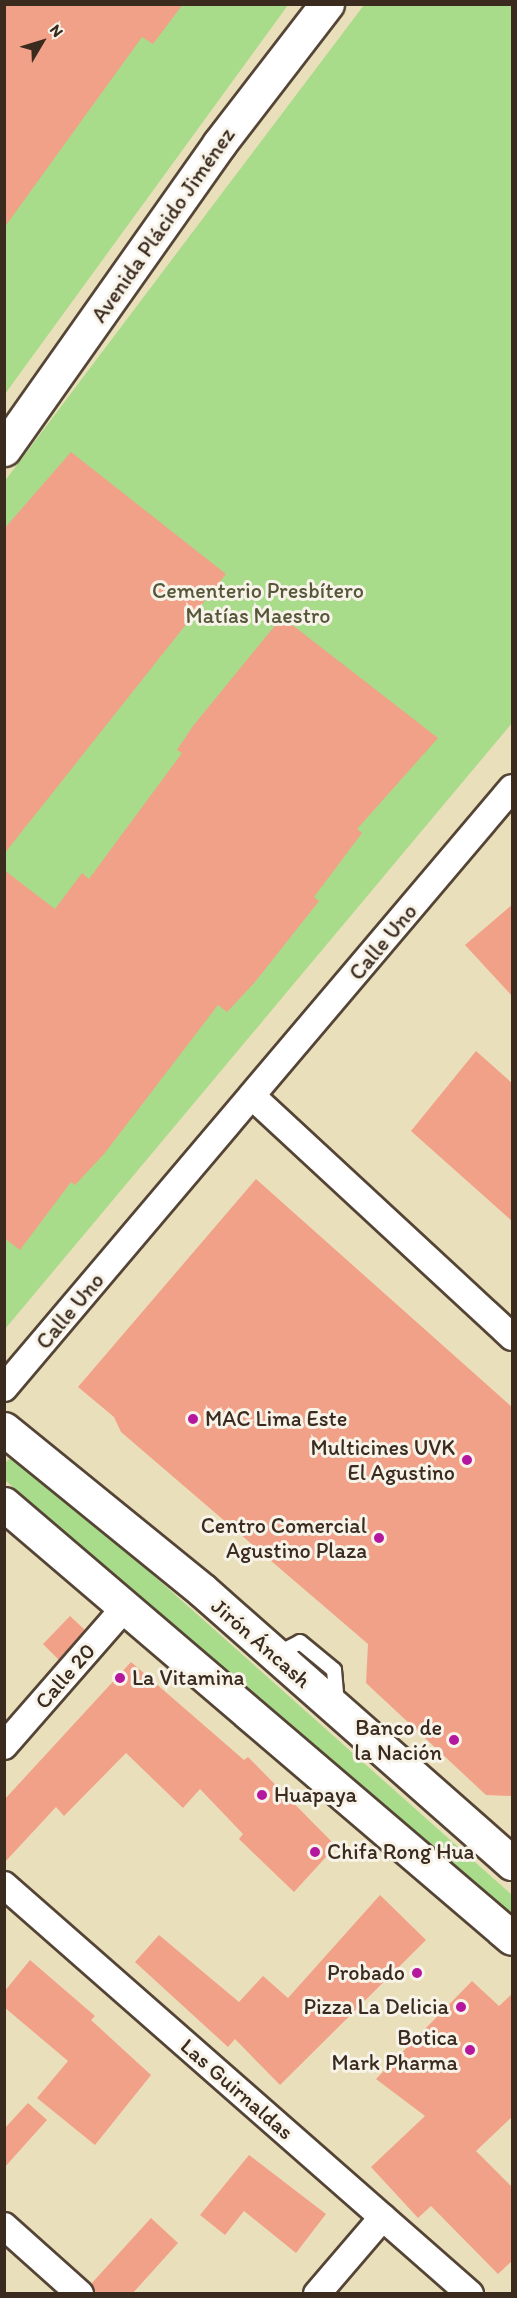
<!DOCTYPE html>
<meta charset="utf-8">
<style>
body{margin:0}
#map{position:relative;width:517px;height:2298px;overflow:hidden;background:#eadfbb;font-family:Itim,sans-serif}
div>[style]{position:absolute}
.green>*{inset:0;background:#a8db8a}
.building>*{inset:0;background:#f2a189}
.roads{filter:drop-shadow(2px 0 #554536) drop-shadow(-2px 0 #554536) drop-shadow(0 2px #554536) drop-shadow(0 -2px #554536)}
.service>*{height:14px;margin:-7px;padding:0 7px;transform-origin:7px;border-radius:7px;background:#fff}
.minor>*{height:26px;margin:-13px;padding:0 13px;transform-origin:13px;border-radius:13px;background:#fff}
.secondary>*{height:33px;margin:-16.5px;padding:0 16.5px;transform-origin:16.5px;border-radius:16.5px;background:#fff}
.dots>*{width:16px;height:16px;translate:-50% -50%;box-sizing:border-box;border:3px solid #f7f3e8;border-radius:50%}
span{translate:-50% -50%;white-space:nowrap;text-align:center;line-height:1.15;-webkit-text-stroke:6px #f7f3e8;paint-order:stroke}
.street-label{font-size:22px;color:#3b2a1e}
.park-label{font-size:22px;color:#565639}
.poi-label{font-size:22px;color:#3b2a1e}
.left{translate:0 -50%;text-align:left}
.right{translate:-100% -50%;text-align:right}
.frame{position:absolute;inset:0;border:6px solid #3b2a1e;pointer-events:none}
.north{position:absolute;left:12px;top:12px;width:60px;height:60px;-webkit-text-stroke:4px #f7f3e8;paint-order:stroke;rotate:52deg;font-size:16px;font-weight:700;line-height:24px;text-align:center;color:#3b2a1e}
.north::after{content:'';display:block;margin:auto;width:21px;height:27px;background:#3b2a1e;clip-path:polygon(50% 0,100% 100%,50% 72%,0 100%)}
</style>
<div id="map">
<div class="green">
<i style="clip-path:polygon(5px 5px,288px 5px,5px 394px)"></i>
<i style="clip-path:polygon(364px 5px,512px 5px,512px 723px,5px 1329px,4px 482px)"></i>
<i style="clip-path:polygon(16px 1453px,512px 1895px,512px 1929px,5px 1480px,5px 1463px)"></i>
</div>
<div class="building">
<i style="clip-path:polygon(4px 4px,183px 4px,153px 44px,142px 37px,4px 228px)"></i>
<i style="clip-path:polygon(71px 452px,226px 574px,4px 854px,4px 529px)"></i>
<i style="clip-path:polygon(282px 617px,438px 738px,357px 829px,362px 833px,314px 897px,319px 901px,255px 982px,227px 1012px,218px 1005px,104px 1154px,75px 1185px,71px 1182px,20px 1250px,4px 1238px,4px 870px,55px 909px,82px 873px,89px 879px,182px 753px,177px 750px,193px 726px)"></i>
<i style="clip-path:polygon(513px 904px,513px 997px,465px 945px)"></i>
<i style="clip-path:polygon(476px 1051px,513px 1084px,513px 1222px,411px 1131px)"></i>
<i style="clip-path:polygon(256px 1179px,513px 1408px,513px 1796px,486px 1795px,366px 1683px,368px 1644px,121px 1432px,114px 1417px,78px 1387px)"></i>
<i style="clip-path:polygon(70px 1616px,85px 1630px,59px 1660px,43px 1644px)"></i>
<i style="clip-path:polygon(131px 1662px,244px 1760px,248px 1757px,336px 1846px,294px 1892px,239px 1839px,243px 1834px,200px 1789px,183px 1808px,126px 1753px,64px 1816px,56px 1807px,4px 1863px,4px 1800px)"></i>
<i style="clip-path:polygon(380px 1895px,426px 1940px,280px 2085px,235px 2039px,228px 2047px,135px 1962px,159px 1935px,239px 2002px,263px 1976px,288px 1998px)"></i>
<i style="clip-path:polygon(30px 1960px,95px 2016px,91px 2020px,151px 2075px,95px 2145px,37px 2098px,68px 2061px,4px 2007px,4px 1992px)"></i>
<i style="clip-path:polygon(472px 1981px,499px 2006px,513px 1993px,513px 2116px,476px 2151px,513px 2188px,513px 2260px,498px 2274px,431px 2206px,418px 2218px,371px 2167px,425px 2116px,376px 2079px)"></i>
<i style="clip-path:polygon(28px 2103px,47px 2120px,4px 2168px,4px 2129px)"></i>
<i style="clip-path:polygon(249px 2155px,326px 2214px,296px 2253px,244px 2211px,225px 2235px,200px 2215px)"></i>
<i style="clip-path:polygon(151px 2218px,178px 2243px,132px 2294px,95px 2294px,91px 2284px)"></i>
</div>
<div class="roads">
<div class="service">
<i style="left:275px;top:1655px;width:28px;rotate:-27deg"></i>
<i style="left:300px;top:1642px;width:44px;rotate:39.5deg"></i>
<i style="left:334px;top:1670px;width:32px;rotate:85deg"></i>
</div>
<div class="minor">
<i style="left:253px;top:1097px;width:353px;rotate:42.8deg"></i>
<i style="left:4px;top:1388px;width:786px;rotate:-49.75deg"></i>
<i style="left:4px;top:1746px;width:186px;rotate:-48.9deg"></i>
<i style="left:4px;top:1885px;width:620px;rotate:41.27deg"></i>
<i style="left:4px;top:2226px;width:102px;rotate:41.8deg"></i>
<i style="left:317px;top:2294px;width:101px;rotate:-49.4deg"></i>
</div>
<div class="secondary">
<i style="left:4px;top:449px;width:373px;rotate:-54.8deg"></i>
<i style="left:219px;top:144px;width:177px;rotate:-52.4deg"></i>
<i style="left:4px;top:1429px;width:255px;rotate:39.1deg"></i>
<i style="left:202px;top:1590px;width:413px;rotate:41.4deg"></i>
<i style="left:4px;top:1504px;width:668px;rotate:40.51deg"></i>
</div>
</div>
<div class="dots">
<i style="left:193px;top:1419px;background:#b5179e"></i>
<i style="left:467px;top:1460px;background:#b5179e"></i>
<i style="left:379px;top:1538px;background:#b5179e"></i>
<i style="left:120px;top:1678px;background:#b5179e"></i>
<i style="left:454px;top:1740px;background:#b5179e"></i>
<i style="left:262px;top:1795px;background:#b5179e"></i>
<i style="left:315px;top:1852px;background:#b5179e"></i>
<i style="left:417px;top:1973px;background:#b5179e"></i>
<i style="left:461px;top:2007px;background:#b5179e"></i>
<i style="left:470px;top:2050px;background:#b5179e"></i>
</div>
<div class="street-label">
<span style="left:163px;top:225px;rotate:-55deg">Avenida Plácido Jiménez</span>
<span style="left:383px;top:942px;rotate:-50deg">Calle Uno</span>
<span style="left:70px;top:1311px;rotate:-50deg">Calle Uno</span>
<span style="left:261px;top:1643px;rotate:41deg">Jirón Áncash</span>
<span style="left:65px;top:1676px;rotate:-49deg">Calle 20</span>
<span style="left:237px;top:2089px;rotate:41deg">Las Guirnaldas</span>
</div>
<div class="park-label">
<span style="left:258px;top:603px">Cementerio Presbítero<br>Matías Maestro</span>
</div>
<div class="poi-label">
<span class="left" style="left:205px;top:1419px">MAC Lima Este</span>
<span class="right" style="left:455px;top:1460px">Multicines UVK<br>El Agustino</span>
<span class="right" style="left:367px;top:1538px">Centro Comercial<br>Agustino Plaza</span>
<span class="left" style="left:132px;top:1678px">La Vitamina</span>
<span class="right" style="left:442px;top:1740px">Banco de<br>la Nación</span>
<span class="left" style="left:274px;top:1795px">Huapaya</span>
<span class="left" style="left:327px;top:1852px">Chifa Rong Hua</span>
<span class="right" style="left:405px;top:1973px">Probado</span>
<span class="right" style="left:449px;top:2007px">Pizza La Delicia</span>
<span class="right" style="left:458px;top:2050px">Botica<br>Mark Pharma</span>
</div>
<div class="frame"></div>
<div class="north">N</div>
</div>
